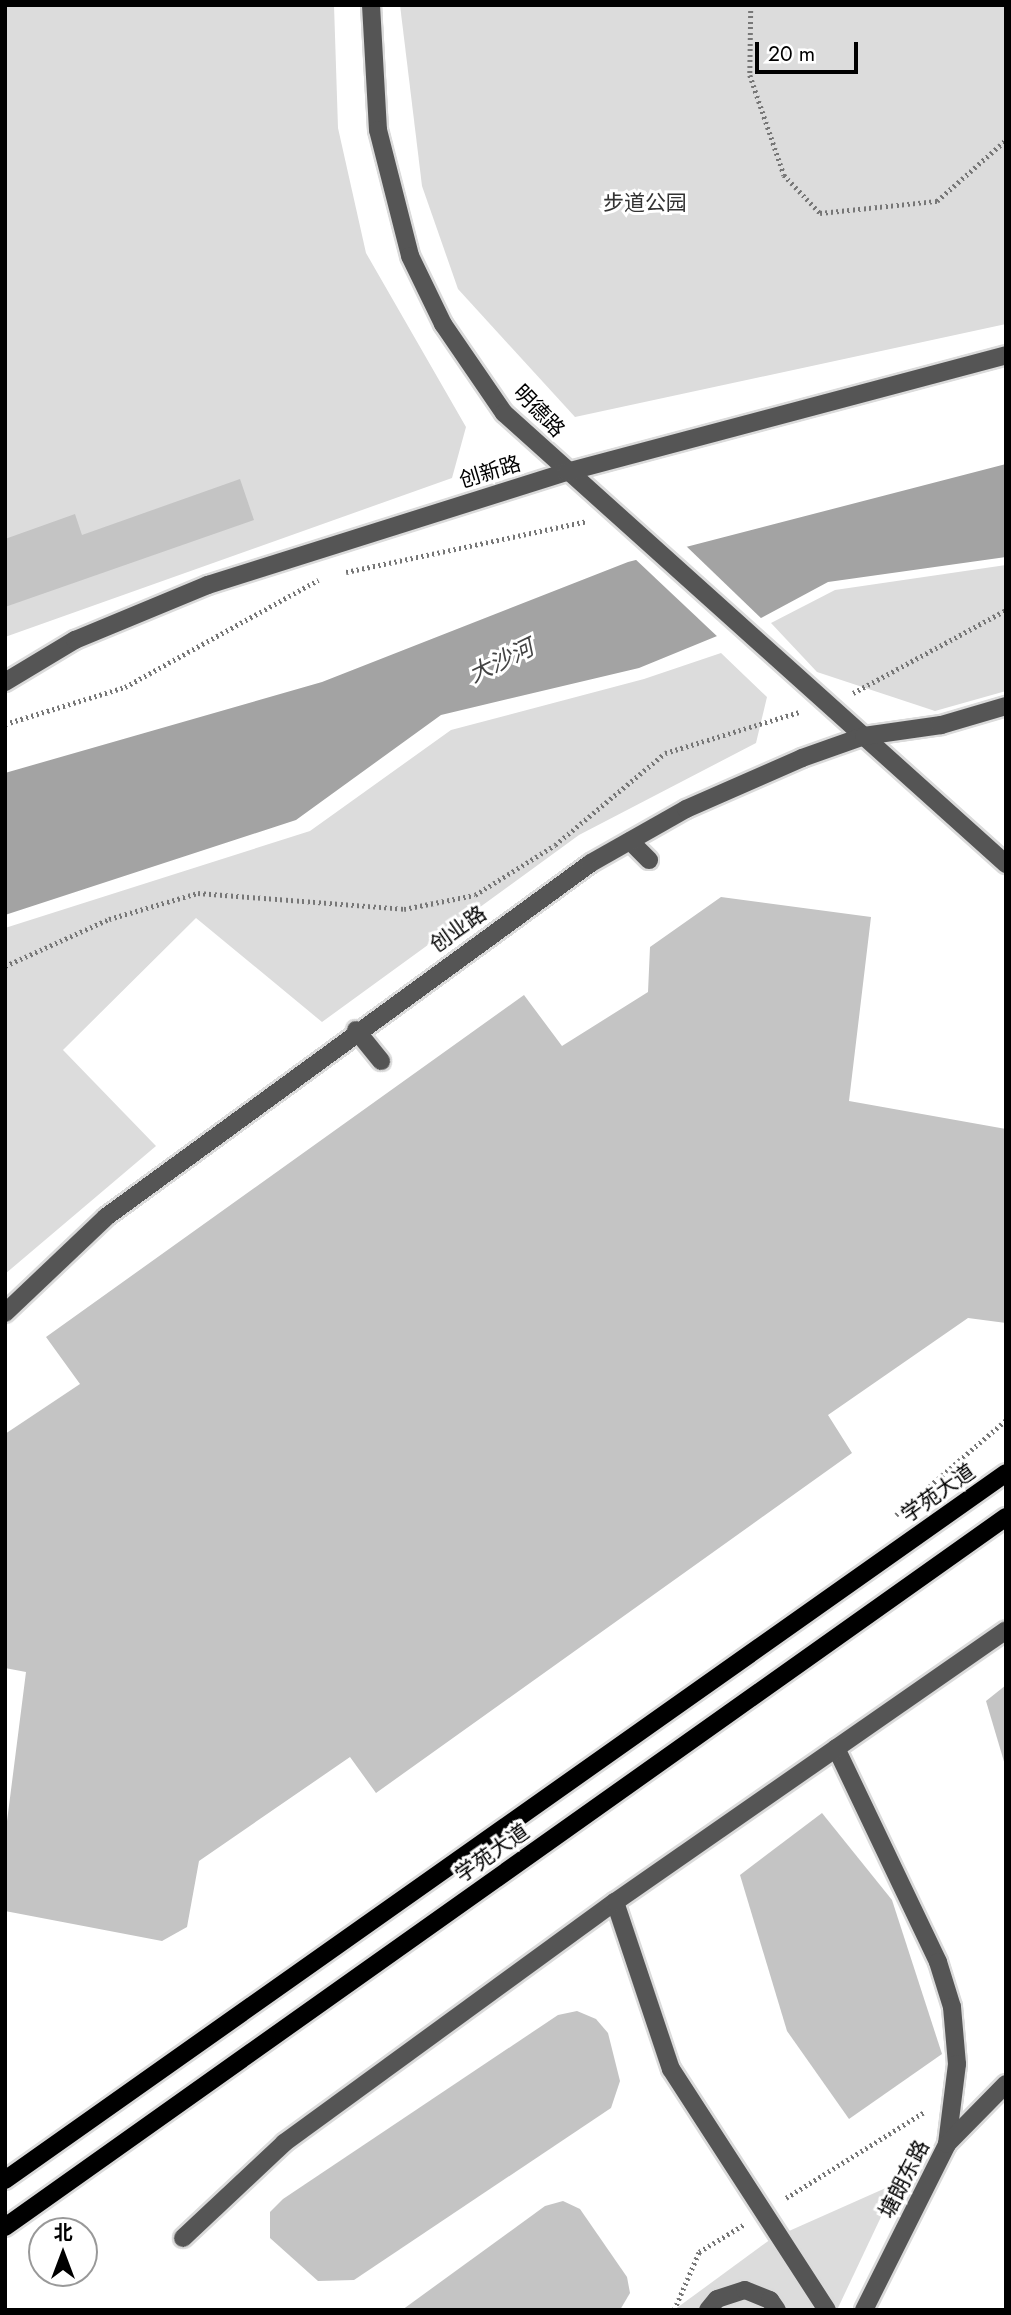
<!DOCTYPE html>
<meta charset="utf-8">
<style>
body{margin:0}
#map{position:relative;width:1011px;height:2315px;overflow:hidden;background:#fff;font-family:Jost,"Noto Sans SC",sans-serif}
div>[style]{position:absolute}
.green>*{inset:0;background:#dcdcdc}
.water>*{inset:0;background:#a3a3a3}
.pier>*{inset:0;background:#fff}
.building>*{inset:0;background:#c4c4c4}
.path>*{height:4.5px;margin-top:-2.25px;transform-origin:0;background:repeating-linear-gradient(90deg,#777 0 2px,transparent 0 5.5px)}
.roads{filter:drop-shadow(2px 0 #dbdbdb) drop-shadow(-2px 0 #dbdbdb) drop-shadow(0 2px #dbdbdb) drop-shadow(0 -2px #dbdbdb)}
.minor>*{height:18px;margin:-9px;padding:0 9px;transform-origin:9px;border-radius:9px;background:#555}
.major>*{height:18px;margin:-9px;padding:0 9px;transform-origin:9px;border-radius:9px;background:#000}
span{translate:-50% -50%;white-space:nowrap;text-align:center;line-height:1.15;-webkit-text-stroke:6px #fff;paint-order:stroke}
.park-label{font-size:21px;color:#333}
.street-label{font-size:21px;color:#000}
.water-label{font-size:23px;color:#444;font-style:italic}
.frame{position:absolute;inset:0;border:7px solid #000;pointer-events:none}
.north{position:absolute;left:28px;top:2217px;width:70px;height:70px;box-sizing:border-box;background:#fff;border:2px solid #999;border-radius:50%;rotate:0deg;font-size:19px;font-weight:700;line-height:28px;text-align:center;color:#000}
.north::after{content:'';display:block;margin:auto;width:24px;height:32px;background:#000;clip-path:polygon(50% 0,100% 100%,50% 72%,0 100%)}
.scale{position:absolute;left:755px;top:42px;width:103px;height:32px;box-sizing:border-box;border:4px solid #000;border-top:0;padding-left:9px;font-size:21px;line-height:24px;white-space:nowrap;color:#000;-webkit-text-stroke:5px #fff;paint-order:stroke}
</style>
<div id="map">
<div class="green">
<i style="clip-path:polygon(5px 5px,334px 5px,338px 128px,366px 253px,466px 427px,452px 478px,5px 637px)"></i>
<i style="clip-path:polygon(400px 5px,1006px 5px,1006px 324px,575px 417px,458px 289px,422px 186px)"></i>
<i style="clip-path:polygon(1006px 565px,1006px 691px,935px 711px,817px 672px,771px 623px,835px 590px)"></i>
<i style="clip-path:polygon(721px 653px,767px 697px,756px 743px,579px 835px,322px 1022px,196px 918px,63px 1050px,156px 1146px,5px 1274px,5px 928px,310px 831px,451px 730px,644px 679px)"></i>
<i style="clip-path:polygon(897px 2183px,837px 2310px,674px 2310px,771px 2239px)"></i>
</div>
<div class="water">
<i style="clip-path:polygon(1006px 464px,1006px 557px,828px 582px,761px 618px,639px 668px,441px 715px,296px 820px,5px 915px,5px 773px,322px 682px,628px 562px)"></i>
</div>
<div class="pier">
<i style="clip-path:polygon(684px 544px,764px 621px,720px 639px,633px 557px)"></i>
</div>
<div class="building">
<i style="clip-path:polygon(240px 479px,254px 520px,5px 607px,5px 539px,75px 514px,82px 535px)"></i>
<i style="clip-path:polygon(721px 897px,871px 917px,849px 1101px,1006px 1129px,1006px 1323px,968px 1318px,828px 1415px,852px 1453px,376px 1793px,350px 1757px,199px 1861px,187px 1927px,162px 1941px,5px 1911px,5px 1837px,26px 1672px,5px 1668px,5px 1434px,80px 1384px,46px 1337px,524px 995px,562px 1046px,648px 992px,650px 947px)"></i>
<i style="clip-path:polygon(1006px 1685px,1006px 1765px,1005px 1765px,986px 1701px)"></i>
<i style="clip-path:polygon(822px 1813px,892px 1900px,942px 2054px,849px 2119px,787px 2031px,740px 1875px)"></i>
<i style="clip-path:polygon(577px 2011px,596px 2019px,608px 2033px,620px 2081px,611px 2108px,354px 2280px,318px 2281px,270px 2238px,270px 2212px,283px 2199px,558px 2015px)"></i>
<i style="clip-path:polygon(563px 2201px,580px 2209px,627px 2277px,630px 2293px,620px 2310px,402px 2310px,545px 2206px)"></i>
</div>
<div class="path">
<i style="left:751px;top:5px;width:70px;rotate:90.8deg"></i>
<i style="left:750px;top:75px;width:106px;rotate:71.2deg"></i>
<i style="left:784px;top:175px;width:52px;rotate:46.5deg"></i>
<i style="left:820px;top:213px;width:118px;rotate:-5.9deg"></i>
<i style="left:937px;top:201px;width:92px;rotate:-41.5deg"></i>
<i style="left:346px;top:572px;width:247px;rotate:-11.9deg"></i>
<i style="left:853px;top:693px;width:174px;rotate:-28.5deg"></i>
<i style="left:5px;top:724px;width:126px;rotate:-17.1deg"></i>
<i style="left:125px;top:687px;width:221px;rotate:-29deg"></i>
<i style="left:5px;top:966px;width:114px;rotate:-24.3deg"></i>
<i style="left:109px;top:919px;width:93px;rotate:-16.3deg"></i>
<i style="left:198px;top:893px;width:207px;rotate:4.4deg"></i>
<i style="left:404px;top:909px;width:72px;rotate:-11.2deg"></i>
<i style="left:475px;top:895px;width:94px;rotate:-32deg"></i>
<i style="left:555px;top:845px;width:143px;rotate:-39.9deg"></i>
<i style="left:665px;top:753px;width:140px;rotate:-17deg"></i>
<i style="left:896px;top:1515px;width:145px;rotate:-40.8deg"></i>
<i style="left:786px;top:2198px;width:163px;rotate:-31.9deg"></i>
<i style="left:674px;top:2310px;width:63px;rotate:-66.7deg"></i>
<i style="left:699px;top:2252px;width:52px;rotate:-31.5deg"></i>
</div>
<div class="roads">
<div class="minor">
<i style="left:371px;top:5px;width:125px;rotate:86.8deg"></i>
<i style="left:378px;top:130px;width:130px;rotate:75.7deg"></i>
<i style="left:410px;top:256px;width:76px;rotate:64.1deg"></i>
<i style="left:443px;top:324px;width:108px;rotate:55.6deg"></i>
<i style="left:504px;top:413px;width:675px;rotate:41.94deg"></i>
<i style="left:5px;top:682px;width:82px;rotate:-31deg"></i>
<i style="left:75px;top:640px;width:144px;rotate:-22.5deg"></i>
<i style="left:208px;top:585px;width:376px;rotate:-17.5deg"></i>
<i style="left:567px;top:472px;width:454px;rotate:-14.9deg"></i>
<i style="left:630px;top:841px;width:27px;rotate:45deg"></i>
<i style="left:356px;top:1030px;width:40px;rotate:51deg"></i>
<i style="left:5px;top:1313px;width:139px;rotate:-43.5deg"></i>
<i style="left:106px;top:1217px;width:600px;rotate:-36.13deg"></i>
<i style="left:591px;top:863px;width:109px;rotate:-29.6deg"></i>
<i style="left:686px;top:809px;width:127px;rotate:-23.7deg"></i>
<i style="left:802px;top:758px;width:66px;rotate:-19.5deg"></i>
<i style="left:864px;top:736px;width:78px;rotate:-8.1deg"></i>
<i style="left:941px;top:725px;width:68px;rotate:-16.3deg"></i>
<i style="left:836px;top:1748px;width:237px;rotate:64.5deg"></i>
<i style="left:938px;top:1962px;width:47px;rotate:72.7deg"></i>
<i style="left:952px;top:2007px;width:57px;rotate:85deg"></i>
<i style="left:957px;top:2064px;width:81px;rotate:97.1deg"></i>
<i style="left:615px;top:1902px;width:176px;rotate:71.5deg"></i>
<i style="left:671px;top:2069px;width:287px;rotate:57.1deg"></i>
<i style="left:183px;top:2238px;width:139px;rotate:-43.2deg"></i>
<i style="left:284px;top:2143px;width:409px;rotate:-36.1deg"></i>
<i style="left:615px;top:1902px;width:476px;rotate:-34.8deg"></i>
<i style="left:708px;top:2310px;width:14px;rotate:-51deg"></i>
<i style="left:717px;top:2299px;width:29px;rotate:-18deg"></i>
<i style="left:745px;top:2290px;width:27px;rotate:22deg"></i>
<i style="left:770px;top:2300px;width:12px;rotate:55deg"></i>
<i style="left:864px;top:2310px;width:186px;rotate:-63.4deg"></i>
<i style="left:947px;top:2144px;width:84px;rotate:-45.5deg"></i>
</div>
<div class="major">
<i style="left:5px;top:2180px;width:1225px;rotate:-35.23deg"></i>
<i style="left:5px;top:2227px;width:1227px;rotate:-35.35deg"></i>
</div>
</div>
<div class="park-label">
<span style="left:645px;top:203px">步道公园</span>
</div>
<div class="street-label">
<span style="left:539px;top:411px;rotate:46deg">明德路</span>
<span style="left:490px;top:472px;rotate:-17deg">创新路</span>
<span style="left:458px;top:929px;rotate:-35deg">创业路</span>
<span style="left:938px;top:1493px;rotate:-35deg">学苑大道</span>
<span style="left:492px;top:1853px;rotate:-35deg">学苑大道</span>
<span style="left:904px;top:2179px;rotate:-63deg">塘朗东路</span>
</div>
<div class="water-label">
<span style="left:501px;top:661px;rotate:-26deg">大沙河</span>
</div>
<div class="frame"></div>
<div class="north">北</div>
<div class="scale">20 m</div>
</div>
